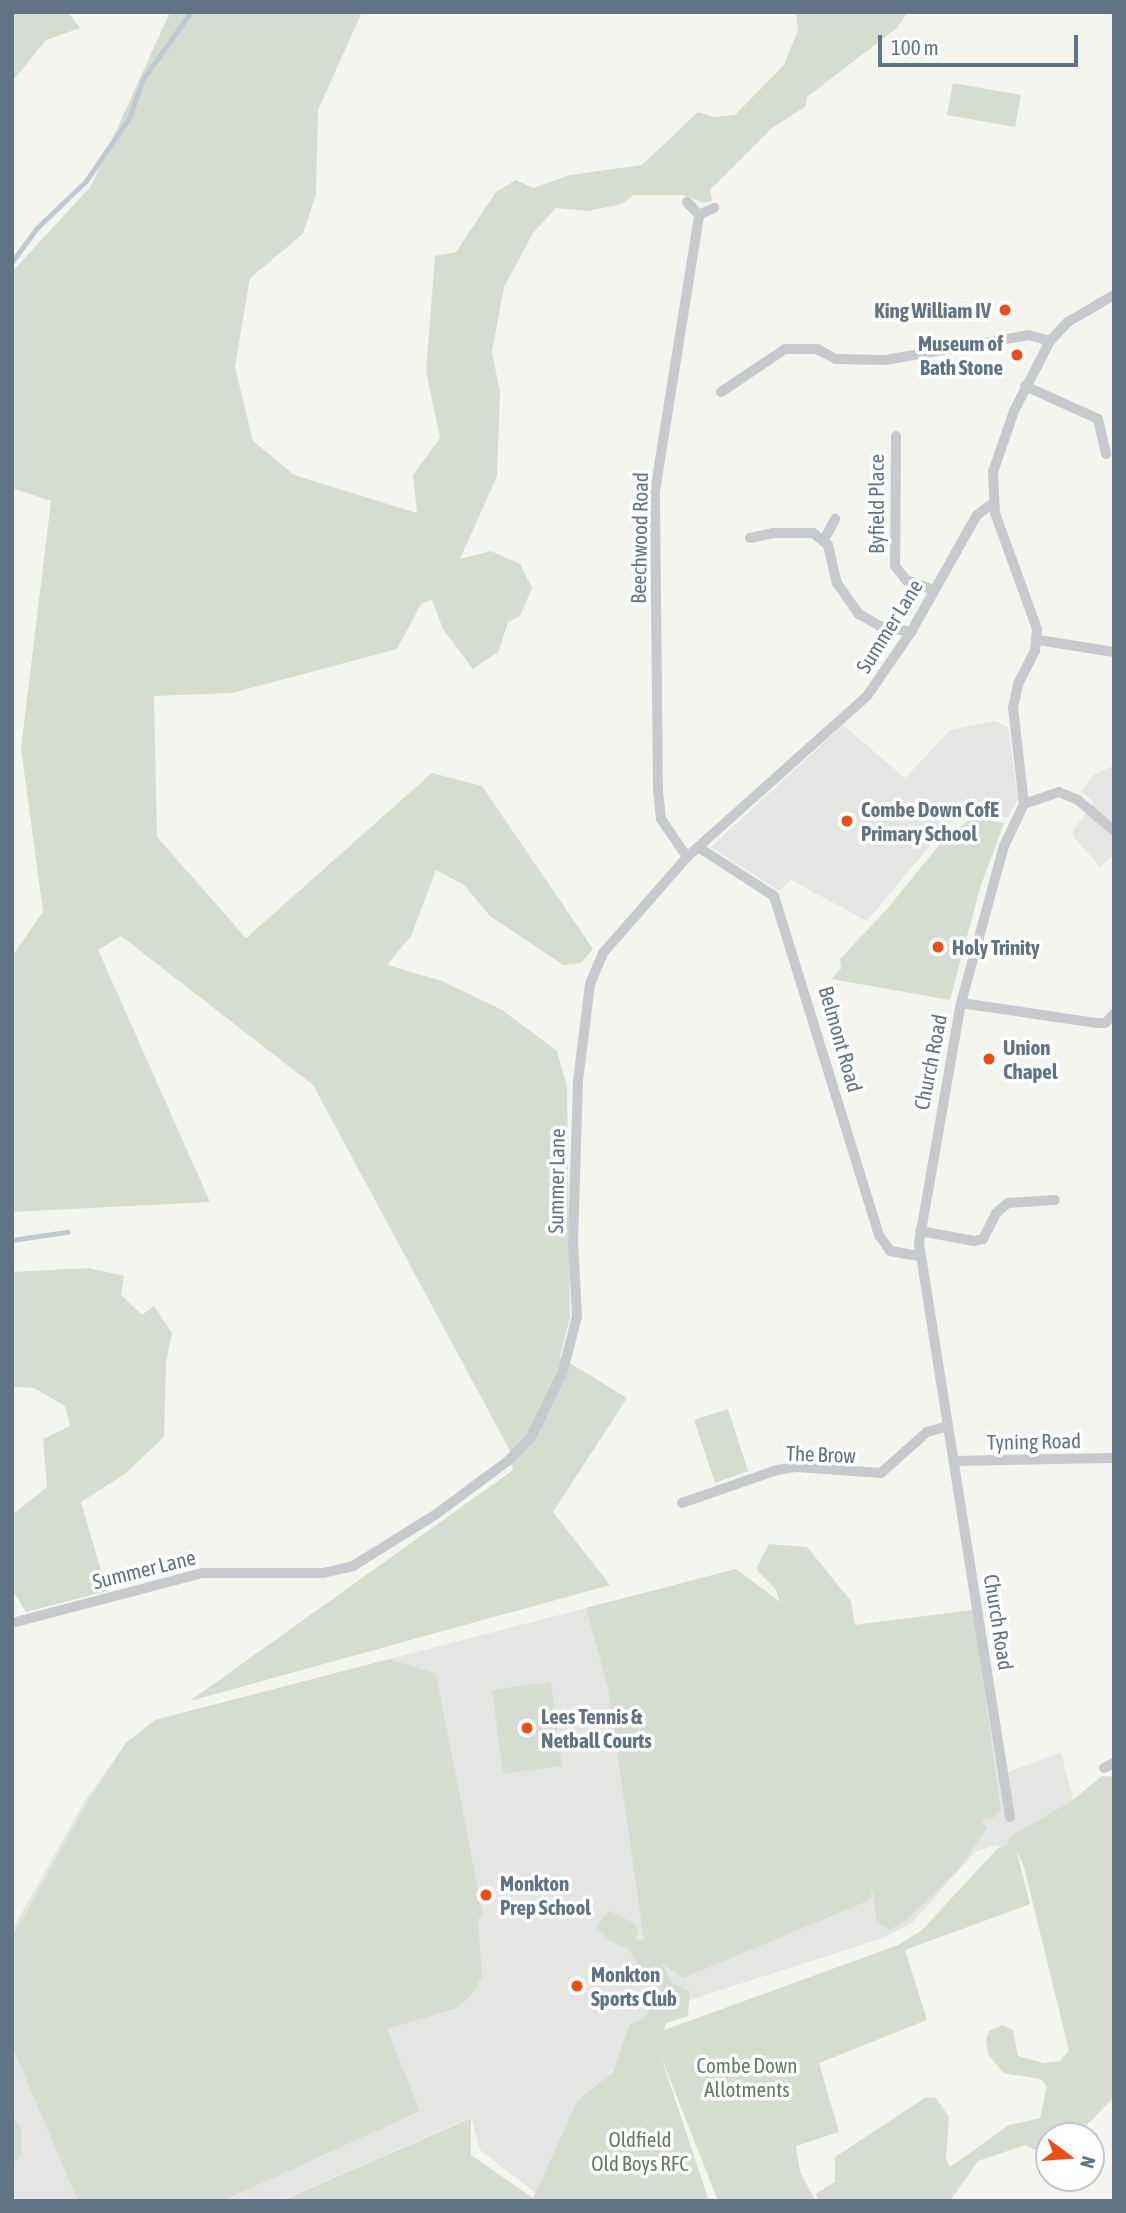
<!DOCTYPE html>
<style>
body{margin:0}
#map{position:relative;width:1126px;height:2213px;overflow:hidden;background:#f5f5f0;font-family:"Asap Condensed",sans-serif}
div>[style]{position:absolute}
.built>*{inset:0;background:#e5e6e4}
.green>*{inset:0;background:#d5ddd1}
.stream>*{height:4.5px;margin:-2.25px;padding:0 2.25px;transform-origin:2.25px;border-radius:2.25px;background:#bfcad0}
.minor>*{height:10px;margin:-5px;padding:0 5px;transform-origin:5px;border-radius:5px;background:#c7cacd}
.dots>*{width:19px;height:19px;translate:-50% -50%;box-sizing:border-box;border:4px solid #fff;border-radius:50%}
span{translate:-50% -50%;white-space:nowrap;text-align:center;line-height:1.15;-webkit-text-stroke:7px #fff;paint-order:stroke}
.poi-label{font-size:21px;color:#617484;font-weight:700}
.right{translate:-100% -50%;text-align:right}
.left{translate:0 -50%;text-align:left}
.street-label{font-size:21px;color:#617484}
.park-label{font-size:21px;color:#657b61}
.frame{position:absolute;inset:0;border:14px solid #617484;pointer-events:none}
.north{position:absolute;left:1035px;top:2122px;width:70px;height:70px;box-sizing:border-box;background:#fff;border:2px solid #c0c7ce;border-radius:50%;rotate:106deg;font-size:19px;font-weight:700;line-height:28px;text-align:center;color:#617484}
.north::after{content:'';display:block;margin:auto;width:24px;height:32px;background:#f14c14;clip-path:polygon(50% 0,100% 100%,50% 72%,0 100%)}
.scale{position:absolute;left:878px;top:35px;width:200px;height:32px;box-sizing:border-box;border:4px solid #617484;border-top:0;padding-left:9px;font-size:21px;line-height:24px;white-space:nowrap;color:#617484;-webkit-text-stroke:5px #fff;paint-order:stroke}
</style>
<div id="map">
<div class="built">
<i style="clip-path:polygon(995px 721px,1008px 727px,1018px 800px,1007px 818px,973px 811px,948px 824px,867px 921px,791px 880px,779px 891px,711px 847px,843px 725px,905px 778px,950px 730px)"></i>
<i style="clip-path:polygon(1113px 766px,1114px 854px,1100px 867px,1073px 836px,1074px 829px,1094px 802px,1081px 792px,1094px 774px)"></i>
<i style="clip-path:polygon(736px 1569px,817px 1630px,973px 1610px,998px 1776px,1061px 1752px,1073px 1800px,1102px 1776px,1114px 1777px,1071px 2058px,1024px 1867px,1017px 1850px,995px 1845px,975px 1852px,913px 1922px,883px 1938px,705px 1995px,660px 2011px,638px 2027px,537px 2194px,480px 2150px,471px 2117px,280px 2201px,12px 2201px,12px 1930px,84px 1802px,126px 1743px,155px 1720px)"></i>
</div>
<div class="green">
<i style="clip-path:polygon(12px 12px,68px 12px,80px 28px,46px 40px,12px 82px)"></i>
<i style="clip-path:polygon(170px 12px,362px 12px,318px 110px,316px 194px,303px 234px,250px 278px,235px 367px,253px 441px,294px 475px,417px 513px,413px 475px,440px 438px,426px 371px,435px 256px,456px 252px,496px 192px,516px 180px,533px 188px,570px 175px,642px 165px,698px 112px,714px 117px,735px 115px,784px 65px,798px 30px,796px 12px,908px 12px,897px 28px,807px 97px,806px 106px,771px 129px,710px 190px,712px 201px,704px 203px,682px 195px,633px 195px,622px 204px,587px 211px,556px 208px,533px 233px,504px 287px,492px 352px,500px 392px,497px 476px,460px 559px,491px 551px,520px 564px,532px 588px,520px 616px,508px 622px,499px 651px,473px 669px,443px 629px,432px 600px,421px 604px,397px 649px,232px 693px,154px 696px,157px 837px,246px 938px,432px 773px,482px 786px,593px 949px,581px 963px,563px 965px,490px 916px,464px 885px,436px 870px,411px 936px,387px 965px,442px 981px,502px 1010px,557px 1051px,567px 1086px,570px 1317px,560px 1357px,627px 1398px,553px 1512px,610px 1585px,190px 1701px,513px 1470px,509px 1449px,313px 1085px,121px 936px,98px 950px,210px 1202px,12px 1212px,12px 956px,43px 912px,21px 748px,51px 501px,12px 488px,12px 272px,91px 186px)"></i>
<i style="clip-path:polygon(953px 83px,1021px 95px,1015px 127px,947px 115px)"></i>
<i style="clip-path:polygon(974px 817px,1004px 823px,980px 888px,950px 1000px,831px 979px,841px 969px,840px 959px,887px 909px,945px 838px)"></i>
<i style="clip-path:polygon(89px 1268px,124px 1276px,121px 1295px,142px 1315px,154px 1306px,172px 1333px,166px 1363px,164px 1437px,126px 1473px,81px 1502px,107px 1591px,26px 1612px,12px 1590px,12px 1515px,47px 1487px,43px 1439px,70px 1426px,65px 1406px,34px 1388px,12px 1387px,12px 1272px)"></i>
<i style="clip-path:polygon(728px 1409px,748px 1471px,715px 1483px,694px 1420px)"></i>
<i style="clip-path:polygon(769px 1544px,807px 1547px,851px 1601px,855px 1625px,973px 1610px,1001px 1810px,993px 1818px,981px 1820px,987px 1828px,957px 1871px,907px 1920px,889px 1930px,876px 1921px,874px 1896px,870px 1887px,872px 1899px,683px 1978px,662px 1963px,672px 1983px,690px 1992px,688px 2016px,666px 2023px,664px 2030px,898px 1945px,921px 1931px,998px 1848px,1007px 1846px,1010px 1837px,1073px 1800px,1102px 1776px,1114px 1777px,1114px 2097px,1076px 2136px,1049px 2136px,1049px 2156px,1025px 2145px,978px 2161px,950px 2201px,819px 2201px,815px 2194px,835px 2182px,835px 2157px,926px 2097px,936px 2098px,949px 2117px,946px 2160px,950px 2167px,1009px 2125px,1040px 2118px,1047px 2086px,1040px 2079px,1003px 2073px,988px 2054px,986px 2041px,989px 2031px,1002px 2025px,1013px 2030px,1018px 2056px,1044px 2063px,1060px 2061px,1069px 2050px,1024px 1867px,1016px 1849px,1030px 1904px,905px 1950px,927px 2020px,819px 2063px,839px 2132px,796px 2146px,800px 2172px,816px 2201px,718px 2201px,660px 2054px,709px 2201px,281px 2201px,471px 2118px,471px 2155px,533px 2198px,578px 2100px,612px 2073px,630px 2024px,642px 2019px,661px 1997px,628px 1949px,610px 1941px,596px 1927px,609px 1911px,634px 1923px,638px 1931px,636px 1940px,644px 1941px,608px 1688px,586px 1608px,736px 1569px,780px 1602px,776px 1590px,756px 1569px)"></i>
<i style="clip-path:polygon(390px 1659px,436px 1674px,483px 1915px,478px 1919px,482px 1977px,471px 1995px,457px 2008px,387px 2029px,420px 2111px,222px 2201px,78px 2201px,12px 2046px,12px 1938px,87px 1803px,126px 1743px,155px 1720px)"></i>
<i style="clip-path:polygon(551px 1682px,562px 1766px,503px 1774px,492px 1690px)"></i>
<i style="clip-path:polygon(12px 2115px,21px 2128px,21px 2156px,12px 2164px)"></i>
</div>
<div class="stream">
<i style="left:12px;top:262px;width:42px;rotate:-53.7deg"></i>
<i style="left:37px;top:228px;width:68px;rotate:-43.8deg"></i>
<i style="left:86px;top:181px;width:76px;rotate:-55.7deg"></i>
<i style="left:129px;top:118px;width:41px;rotate:-70.3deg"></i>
<i style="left:143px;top:79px;width:82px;rotate:-54.4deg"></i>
<i style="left:12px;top:1240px;width:56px;rotate:-8.3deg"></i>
</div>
<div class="minor">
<i style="left:687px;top:202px;width:18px;rotate:47deg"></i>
<i style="left:1025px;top:386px;width:80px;rotate:24.3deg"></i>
<i style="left:1098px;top:419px;width:36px;rotate:77deg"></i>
<i style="left:721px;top:392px;width:77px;rotate:-33.9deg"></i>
<i style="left:785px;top:349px;width:32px"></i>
<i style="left:817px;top:349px;width:21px;rotate:28deg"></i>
<i style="left:836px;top:359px;width:49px;rotate:1.2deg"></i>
<i style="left:885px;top:360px;width:146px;rotate:-9.8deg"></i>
<i style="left:1029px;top:335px;width:22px;rotate:16deg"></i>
<i style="left:896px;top:436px;width:130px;rotate:90.4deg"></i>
<i style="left:895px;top:566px;width:18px;rotate:52deg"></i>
<i style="left:906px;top:580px;width:30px;rotate:20deg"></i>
<i style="left:750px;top:538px;width:24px;rotate:-12deg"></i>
<i style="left:773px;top:533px;width:40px"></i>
<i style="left:813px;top:533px;width:19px;rotate:39deg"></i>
<i style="left:828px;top:545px;width:39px;rotate:77deg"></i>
<i style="left:837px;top:583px;width:38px;rotate:55deg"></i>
<i style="left:859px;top:614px;width:24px;rotate:30deg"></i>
<i style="left:880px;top:626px;width:32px;rotate:11deg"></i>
<i style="left:824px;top:540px;width:24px;rotate:-62deg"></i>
<i style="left:1038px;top:640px;width:77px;rotate:9deg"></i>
<i style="left:1024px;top:804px;width:37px;rotate:-19deg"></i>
<i style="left:1059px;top:792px;width:21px;rotate:23deg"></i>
<i style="left:1078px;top:800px;width:48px;rotate:40.7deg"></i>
<i style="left:698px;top:847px;width:90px;rotate:32.8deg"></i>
<i style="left:774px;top:896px;width:355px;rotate:72.8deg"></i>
<i style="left:879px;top:1235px;width:19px;rotate:55deg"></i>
<i style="left:890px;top:1251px;width:29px;rotate:10deg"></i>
<i style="left:687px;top:857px;width:46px;rotate:-124.4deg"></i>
<i style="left:661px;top:819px;width:29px;rotate:-96deg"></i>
<i style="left:658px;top:790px;width:299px;rotate:-90.6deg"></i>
<i style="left:655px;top:491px;width:279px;rotate:-80.9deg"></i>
<i style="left:699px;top:215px;width:17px;rotate:-25deg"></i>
<i style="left:961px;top:1003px;width:136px;rotate:8.4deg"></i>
<i style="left:1096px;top:1023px;width:9px"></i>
<i style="left:1105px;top:1023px;width:13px;rotate:-45deg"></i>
<i style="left:920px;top:1231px;width:55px;rotate:10.5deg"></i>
<i style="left:974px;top:1241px;width:9px;rotate:-13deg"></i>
<i style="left:983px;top:1239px;width:29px;rotate:-63deg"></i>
<i style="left:996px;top:1213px;width:16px;rotate:-40deg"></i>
<i style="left:1008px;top:1203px;width:47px;rotate:-3.7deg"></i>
<i style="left:955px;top:1461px;width:159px;rotate:-1.1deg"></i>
<i style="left:682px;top:1503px;width:101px;rotate:-19.2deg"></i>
<i style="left:777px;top:1470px;width:20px;rotate:-9deg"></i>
<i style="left:797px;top:1467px;width:84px;rotate:4.1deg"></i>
<i style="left:881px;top:1473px;width:62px;rotate:-41.7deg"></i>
<i style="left:927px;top:1432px;width:22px;rotate:-16deg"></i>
<i style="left:12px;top:1623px;width:196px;rotate:-14.7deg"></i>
<i style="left:202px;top:1573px;width:121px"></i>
<i style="left:323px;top:1573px;width:31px;rotate:-13deg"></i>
<i style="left:353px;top:1566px;width:97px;rotate:-31.9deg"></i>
<i style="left:435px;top:1515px;width:92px;rotate:-36.6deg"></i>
<i style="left:509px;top:1460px;width:32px;rotate:-46deg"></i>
<i style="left:531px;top:1437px;width:73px;rotate:-64.1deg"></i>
<i style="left:563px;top:1371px;width:57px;rotate:-75.7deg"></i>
<i style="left:577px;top:1316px;width:75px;rotate:-93.1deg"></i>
<i style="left:573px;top:1241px;width:160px;rotate:-88.2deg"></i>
<i style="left:578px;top:1081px;width:98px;rotate:-82.9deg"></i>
<i style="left:590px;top:984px;width:34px;rotate:-67deg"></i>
<i style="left:603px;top:953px;width:128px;rotate:-48.8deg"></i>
<i style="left:687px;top:857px;width:241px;rotate:-41.8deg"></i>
<i style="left:867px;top:696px;width:78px;rotate:-55.5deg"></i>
<i style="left:911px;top:632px;width:134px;rotate:-60.6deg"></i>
<i style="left:977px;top:515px;width:20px;rotate:-37deg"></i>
<i style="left:1104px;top:1768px;width:11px;rotate:-27deg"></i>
<i style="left:1010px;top:1817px;width:581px;rotate:-99.01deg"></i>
<i style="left:919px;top:1243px;width:244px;rotate:-80.1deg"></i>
<i style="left:961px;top:1003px;width:163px;rotate:-74.7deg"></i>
<i style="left:1004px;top:846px;width:47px;rotate:-64.5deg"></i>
<i style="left:1024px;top:804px;width:97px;rotate:-96.5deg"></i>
<i style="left:1013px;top:708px;width:25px;rotate:-78deg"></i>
<i style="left:1018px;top:684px;width:37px;rotate:-63deg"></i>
<i style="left:1035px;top:651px;width:22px;rotate:-85deg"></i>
<i style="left:1037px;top:629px;width:123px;rotate:-109.9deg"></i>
<i style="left:995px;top:513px;width:41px;rotate:-92.8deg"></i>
<i style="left:993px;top:472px;width:65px;rotate:-71deg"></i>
<i style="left:1014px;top:411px;width:79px;rotate:-62.8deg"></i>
<i style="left:1050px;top:341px;width:26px;rotate:-47deg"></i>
<i style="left:1068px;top:322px;width:53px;rotate:-30.4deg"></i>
</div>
<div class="dots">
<i style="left:1005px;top:310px;background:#f14c14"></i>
<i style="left:1017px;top:355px;background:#f14c14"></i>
<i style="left:847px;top:821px;background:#f14c14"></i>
<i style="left:938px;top:947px;background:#f14c14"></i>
<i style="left:989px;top:1059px;background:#f14c14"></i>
<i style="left:527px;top:1728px;background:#f14c14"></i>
<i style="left:486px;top:1895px;background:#f14c14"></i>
<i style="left:577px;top:1986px;background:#f14c14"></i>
</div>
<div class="poi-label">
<span class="right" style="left:991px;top:310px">King William IV</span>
<span class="right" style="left:1003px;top:355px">Museum of<br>Bath Stone</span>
<span class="left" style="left:861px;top:821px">Combe Down CofE<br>Primary School</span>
<span class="left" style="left:952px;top:947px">Holy Trinity</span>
<span class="left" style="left:1003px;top:1059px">Union<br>Chapel</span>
<span class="left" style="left:541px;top:1728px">Lees Tennis &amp;<br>Netball Courts</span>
<span class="left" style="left:500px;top:1895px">Monkton<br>Prep School</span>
<span class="left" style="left:591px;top:1986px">Monkton<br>Sports Club</span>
</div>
<div class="street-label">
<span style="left:876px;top:504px;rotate:-90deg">Byfield Place</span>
<span style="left:639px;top:538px;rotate:-89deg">Beechwood Road</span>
<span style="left:889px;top:626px;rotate:-58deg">Summer Lane</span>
<span style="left:841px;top:1039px;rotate:74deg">Belmont Road</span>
<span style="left:930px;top:1062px;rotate:-79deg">Church Road</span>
<span style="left:556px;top:1181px;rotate:-89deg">Summer Lane</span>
<span style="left:1034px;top:1441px;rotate:-1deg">Tyning Road</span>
<span style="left:821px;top:1454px;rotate:2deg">The Brow</span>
<span style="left:144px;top:1569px;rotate:-14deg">Summer Lane</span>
<span style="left:999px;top:1622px;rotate:81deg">Church Road</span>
</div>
<div class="park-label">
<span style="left:747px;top:2077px">Combe Down<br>Allotments</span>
<span style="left:640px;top:2151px">Oldfield<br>Old Boys RFC</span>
</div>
<div class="frame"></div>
<div class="north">N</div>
<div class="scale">100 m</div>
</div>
